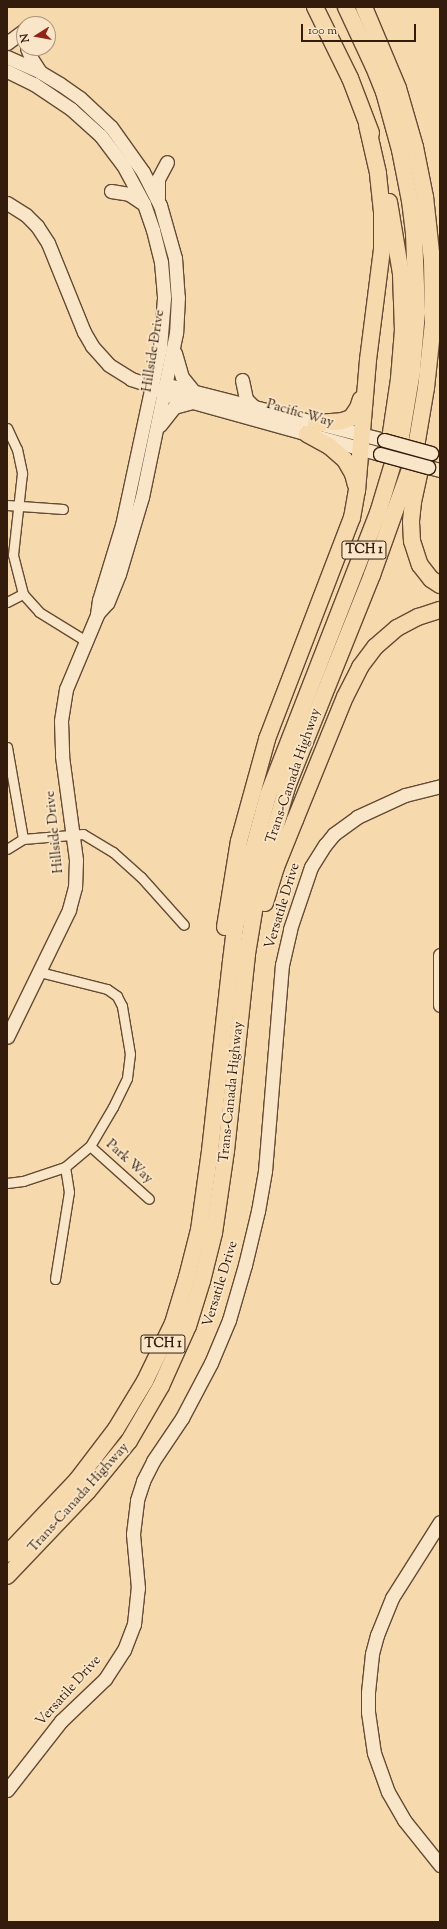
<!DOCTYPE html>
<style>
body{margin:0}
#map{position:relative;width:447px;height:1929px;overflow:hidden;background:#f6d9ac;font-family:"Sorts Mill Goudy",serif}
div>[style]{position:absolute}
.roads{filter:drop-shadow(1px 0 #644b34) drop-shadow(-1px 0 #644b34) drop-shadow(0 1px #644b34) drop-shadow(0 -1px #644b34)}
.street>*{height:9px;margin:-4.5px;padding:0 4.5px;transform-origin:4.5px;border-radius:4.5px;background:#f9e6c9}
.secondary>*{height:13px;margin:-6.5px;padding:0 6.5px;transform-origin:6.5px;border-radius:6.5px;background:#f9e6c9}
.highway>*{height:16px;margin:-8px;padding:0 8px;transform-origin:8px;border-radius:8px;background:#f6d9ac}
.bridges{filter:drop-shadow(1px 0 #331c0c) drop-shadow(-1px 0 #331c0c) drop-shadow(0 1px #331c0c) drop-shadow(0 -1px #331c0c)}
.secondary-bridge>*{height:13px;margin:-6.5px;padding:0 6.5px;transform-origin:6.5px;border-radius:6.5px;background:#f9e6c9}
span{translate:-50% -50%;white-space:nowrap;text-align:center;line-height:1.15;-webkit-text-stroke:3.5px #f9e6c9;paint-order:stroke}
.shield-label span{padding:1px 3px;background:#f9e6c9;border:1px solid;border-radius:3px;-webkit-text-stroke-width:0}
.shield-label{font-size:13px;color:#331c0c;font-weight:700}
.street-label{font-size:14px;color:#331c0c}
.frame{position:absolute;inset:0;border:8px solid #331c0c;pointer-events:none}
.north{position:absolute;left:16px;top:16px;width:40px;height:40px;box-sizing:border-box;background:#f9e6c9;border:1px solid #aa957d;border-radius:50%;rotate:259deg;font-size:11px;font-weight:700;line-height:16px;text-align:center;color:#331c0c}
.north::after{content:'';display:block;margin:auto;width:14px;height:18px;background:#8f2418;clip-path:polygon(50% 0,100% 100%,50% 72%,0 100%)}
.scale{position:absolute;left:301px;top:24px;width:115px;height:18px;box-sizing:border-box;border:2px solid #331c0c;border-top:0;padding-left:5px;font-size:12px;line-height:14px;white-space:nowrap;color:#331c0c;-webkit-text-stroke:3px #f9e6c9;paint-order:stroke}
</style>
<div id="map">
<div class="roads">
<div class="street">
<i style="left:7px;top:428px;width:23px;rotate:65deg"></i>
<i style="left:17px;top:449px;width:25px;rotate:78deg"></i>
<i style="left:22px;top:473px;width:82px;rotate:96.3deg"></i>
<i style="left:13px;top:555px;width:40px;rotate:75.6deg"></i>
<i style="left:23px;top:594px;width:24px;rotate:48deg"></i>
<i style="left:39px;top:612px;width:55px;rotate:31.7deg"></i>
<i style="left:7px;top:505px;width:56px;rotate:4.1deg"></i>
<i style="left:7px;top:602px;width:18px;rotate:-27deg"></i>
<i style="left:7px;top:747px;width:93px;rotate:80.1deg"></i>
<i style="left:7px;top:849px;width:19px;rotate:-32deg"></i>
<i style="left:23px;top:839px;width:60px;rotate:-4.8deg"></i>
<i style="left:83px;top:834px;width:35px;rotate:31deg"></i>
<i style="left:113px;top:852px;width:38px;rotate:42deg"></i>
<i style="left:141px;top:877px;width:64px;rotate:48.1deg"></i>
<i style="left:90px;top:1146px;width:79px;rotate:41.9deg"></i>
<i style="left:7px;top:1183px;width:16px;rotate:-7deg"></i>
<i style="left:23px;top:1181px;width:44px;rotate:-18.4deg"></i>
<i style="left:65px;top:1167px;width:33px;rotate:-40deg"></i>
<i style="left:90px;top:1146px;width:45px;rotate:-59.5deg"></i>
<i style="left:113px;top:1107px;width:32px;rotate:-64deg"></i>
<i style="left:127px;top:1078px;width:24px;rotate:-83deg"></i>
<i style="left:130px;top:1054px;width:49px;rotate:-99.5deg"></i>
<i style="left:122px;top:1006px;width:11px;rotate:-117deg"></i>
<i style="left:117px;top:996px;width:12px;rotate:-145deg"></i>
<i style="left:107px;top:989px;width:69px;rotate:-165.8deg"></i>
<i style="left:55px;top:1279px;width:88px;rotate:-80.9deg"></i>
<i style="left:69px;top:1192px;width:25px;rotate:-99deg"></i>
</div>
<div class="secondary">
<i style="left:7px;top:43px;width:21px;rotate:-37deg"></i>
<i style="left:27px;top:48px;width:11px;rotate:68deg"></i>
<i style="left:31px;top:58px;width:17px;rotate:57deg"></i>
<i style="left:7px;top:57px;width:36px;rotate:24deg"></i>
<i style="left:40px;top:72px;width:23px;rotate:31deg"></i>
<i style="left:60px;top:84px;width:24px;rotate:35deg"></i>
<i style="left:80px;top:98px;width:42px;rotate:43.1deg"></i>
<i style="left:111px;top:127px;width:55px;rotate:54.6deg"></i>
<i style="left:143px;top:172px;width:37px;rotate:63deg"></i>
<i style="left:160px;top:205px;width:55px;rotate:74.2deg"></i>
<i style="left:175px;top:258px;width:39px;rotate:86deg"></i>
<i style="left:178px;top:297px;width:36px;rotate:93deg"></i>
<i style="left:176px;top:333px;width:167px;rotate:101.7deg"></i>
<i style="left:142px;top:497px;width:80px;rotate:106.6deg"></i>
<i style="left:119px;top:574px;width:31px;rotate:112deg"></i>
<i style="left:107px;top:603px;width:13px;rotate:132deg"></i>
<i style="left:7px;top:71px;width:30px;rotate:26deg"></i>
<i style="left:34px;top:84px;width:45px;rotate:34deg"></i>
<i style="left:71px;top:109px;width:40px;rotate:42deg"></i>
<i style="left:101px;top:136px;width:36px;rotate:53deg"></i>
<i style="left:123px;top:165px;width:44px;rotate:61.7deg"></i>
<i style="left:144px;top:204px;width:28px;rotate:71deg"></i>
<i style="left:153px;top:230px;width:33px;rotate:76deg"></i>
<i style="left:161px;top:262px;width:36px;rotate:85deg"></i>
<i style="left:164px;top:298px;width:50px;rotate:94.6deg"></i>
<i style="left:160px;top:348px;width:181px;rotate:102.1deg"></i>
<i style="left:122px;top:525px;width:78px;rotate:107deg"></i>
<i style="left:99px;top:600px;width:15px;rotate:98deg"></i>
<i style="left:97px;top:615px;width:80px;rotate:112.7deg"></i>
<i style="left:66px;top:689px;width:32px;rotate:99deg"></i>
<i style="left:61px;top:721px;width:35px;rotate:88deg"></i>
<i style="left:62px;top:756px;width:105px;rotate:82.3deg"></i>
<i style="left:76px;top:860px;width:27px;rotate:92deg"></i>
<i style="left:75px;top:887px;width:24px;rotate:105deg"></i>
<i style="left:69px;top:910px;width:141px;rotate:116deg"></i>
<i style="left:111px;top:191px;width:18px;rotate:9deg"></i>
<i style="left:129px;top:194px;width:18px;rotate:34deg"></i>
<i style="left:158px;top:198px;width:19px;rotate:-90deg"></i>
<i style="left:158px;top:179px;width:19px;rotate:-62deg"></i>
<i style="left:7px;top:203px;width:22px;rotate:32deg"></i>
<i style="left:26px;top:215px;width:16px;rotate:45deg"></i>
<i style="left:37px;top:226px;width:20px;rotate:57deg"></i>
<i style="left:48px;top:243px;width:96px;rotate:68deg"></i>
<i style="left:84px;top:332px;width:16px;rotate:60deg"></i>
<i style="left:92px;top:346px;width:25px;rotate:48deg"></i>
<i style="left:109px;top:365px;width:26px;rotate:32deg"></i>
<i style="left:131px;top:379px;width:22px;rotate:18deg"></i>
<i style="left:152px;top:386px;width:14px;rotate:34deg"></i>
<i style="left:164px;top:394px;width:224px;rotate:15.5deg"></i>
<i style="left:175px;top:353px;width:25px;rotate:74deg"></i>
<i style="left:182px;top:377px;width:21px;rotate:51deg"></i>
<i style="left:242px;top:380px;width:19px;rotate:78deg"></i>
<i style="left:246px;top:399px;width:13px;rotate:45deg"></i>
<i style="left:172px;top:386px;width:219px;rotate:14.3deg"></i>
<i style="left:160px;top:425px;width:23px;rotate:-52deg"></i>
<i style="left:174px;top:407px;width:20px;rotate:-15deg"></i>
<i style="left:428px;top:467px;width:12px;rotate:14deg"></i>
<i style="left:440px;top:955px;width:50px;rotate:90deg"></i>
<i style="left:440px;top:1522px;width:90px;rotate:122.3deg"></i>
<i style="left:392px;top:1598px;width:40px;rotate:112deg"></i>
<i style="left:377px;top:1635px;width:20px;rotate:105deg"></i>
<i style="left:372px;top:1654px;width:39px;rotate:96deg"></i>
<i style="left:368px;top:1693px;width:19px;rotate:90deg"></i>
<i style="left:368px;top:1712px;width:41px;rotate:81.7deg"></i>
<i style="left:374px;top:1753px;width:41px;rotate:70.3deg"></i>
<i style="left:388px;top:1792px;width:32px;rotate:60deg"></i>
<i style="left:404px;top:1820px;width:58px;rotate:51.3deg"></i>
<i style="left:7px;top:1790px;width:88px;rotate:-52deg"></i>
<i style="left:61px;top:1721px;width:61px;rotate:-43.7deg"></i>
<i style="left:105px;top:1679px;width:35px;rotate:-57deg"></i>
<i style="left:124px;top:1650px;width:28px;rotate:-69deg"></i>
<i style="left:134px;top:1624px;width:36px;rotate:-84deg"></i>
<i style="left:138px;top:1588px;width:54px;rotate:-95.3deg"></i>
<i style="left:133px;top:1534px;width:34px;rotate:-83deg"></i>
<i style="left:137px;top:1500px;width:20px;rotate:-72deg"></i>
<i style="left:143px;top:1481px;width:22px;rotate:-63deg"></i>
<i style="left:153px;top:1461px;width:52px;rotate:-56deg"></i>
<i style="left:182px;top:1418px;width:62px;rotate:-62.2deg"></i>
<i style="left:211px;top:1363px;width:47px;rotate:-67.3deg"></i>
<i style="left:229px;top:1320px;width:57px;rotate:-73.8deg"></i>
<i style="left:245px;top:1265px;width:56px;rotate:-76.5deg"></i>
<i style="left:258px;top:1211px;width:41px;rotate:-80.1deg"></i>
<i style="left:265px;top:1171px;width:207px;rotate:-85.3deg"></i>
<i style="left:282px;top:965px;width:37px;rotate:-77deg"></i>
<i style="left:290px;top:929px;width:65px;rotate:-71.3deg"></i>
<i style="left:311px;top:867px;width:26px;rotate:-58deg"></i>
<i style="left:325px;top:845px;width:14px;rotate:-51deg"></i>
<i style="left:334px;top:834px;width:29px;rotate:-36deg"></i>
<i style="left:357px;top:817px;width:53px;rotate:-24.6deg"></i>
<i style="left:405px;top:795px;width:36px;rotate:-14deg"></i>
</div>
<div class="highway">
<i style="left:315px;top:7px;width:79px;rotate:63.8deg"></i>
<i style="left:350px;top:78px;width:59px;rotate:69.1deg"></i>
<i style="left:389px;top:202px;width:73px;rotate:80.5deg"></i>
<i style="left:401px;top:274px;width:56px;rotate:88deg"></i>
<i style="left:403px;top:330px;width:49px;rotate:94.7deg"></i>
<i style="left:399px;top:379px;width:61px;rotate:98.5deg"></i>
<i style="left:316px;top:423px;width:26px;rotate:-4deg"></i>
<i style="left:342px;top:421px;width:9px;rotate:-18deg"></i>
<i style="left:351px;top:418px;width:12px;rotate:-55deg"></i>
<i style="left:358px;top:408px;width:9px;rotate:-72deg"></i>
<i style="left:307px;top:434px;width:25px;rotate:29deg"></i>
<i style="left:329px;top:446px;width:21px;rotate:41deg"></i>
<i style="left:345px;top:460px;width:16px;rotate:60deg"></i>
<i style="left:353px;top:474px;width:11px;rotate:75deg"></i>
<i style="left:423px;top:456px;width:47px;rotate:102.3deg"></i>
<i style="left:413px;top:502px;width:20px;rotate:96deg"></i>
<i style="left:411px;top:522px;width:19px;rotate:87deg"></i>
<i style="left:412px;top:541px;width:25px;rotate:72deg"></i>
<i style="left:420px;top:565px;width:18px;rotate:52deg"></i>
<i style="left:431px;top:579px;width:11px;rotate:34deg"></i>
<i style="left:265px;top:903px;width:38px;rotate:-73deg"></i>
<i style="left:276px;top:867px;width:51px;rotate:-68deg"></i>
<i style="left:295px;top:820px;width:133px;rotate:-67.9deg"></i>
<i style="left:345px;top:697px;width:34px;rotate:-63deg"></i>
<i style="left:360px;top:667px;width:25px;rotate:-53deg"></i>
<i style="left:375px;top:647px;width:29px;rotate:-41deg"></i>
<i style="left:397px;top:628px;width:24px;rotate:-28deg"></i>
<i style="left:418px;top:617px;width:23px;rotate:-18deg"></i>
<i style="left:225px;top:927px;width:87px;rotate:-80.8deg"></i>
<i style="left:239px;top:841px;width:106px;rotate:-74.6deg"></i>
<i style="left:267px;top:739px;width:237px;rotate:-69deg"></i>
<i style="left:352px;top:518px;width:27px;rotate:-80deg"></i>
<i style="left:357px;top:491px;width:131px;rotate:-85.2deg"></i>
<i style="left:368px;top:360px;width:112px;rotate:-82.8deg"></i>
<i style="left:382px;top:249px;width:37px;rotate:-90deg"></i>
<i style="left:382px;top:212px;width:39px;rotate:-96deg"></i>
<i style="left:378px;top:173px;width:49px;rotate:-102.9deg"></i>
<i style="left:7px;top:1554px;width:102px;rotate:-46.6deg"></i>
<i style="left:77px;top:1480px;width:64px;rotate:-52.6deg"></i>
<i style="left:116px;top:1429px;width:56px;rotate:-58.9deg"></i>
<i style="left:145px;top:1381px;width:64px;rotate:-64.2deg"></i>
<i style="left:173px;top:1323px;width:48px;rotate:-73.1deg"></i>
<i style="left:187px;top:1277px;width:49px;rotate:-75.7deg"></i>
<i style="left:199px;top:1230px;width:80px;rotate:-82.1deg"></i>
<i style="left:210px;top:1151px;width:191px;rotate:-83.7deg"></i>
<i style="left:231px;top:961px;width:33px;rotate:-83deg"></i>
<i style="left:235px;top:928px;width:76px;rotate:-77.1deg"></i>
<i style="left:252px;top:854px;width:61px;rotate:-74.8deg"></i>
<i style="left:268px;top:795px;width:303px;rotate:-68.7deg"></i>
<i style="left:378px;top:513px;width:79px;rotate:-73.2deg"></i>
<i style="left:401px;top:437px;width:67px;rotate:-80.5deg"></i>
<i style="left:412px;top:371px;width:59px;rotate:-85.2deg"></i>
<i style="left:417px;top:312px;width:79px;rotate:-92.2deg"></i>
<i style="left:414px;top:233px;width:32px;rotate:-97deg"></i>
<i style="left:410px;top:201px;width:52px;rotate:-101.1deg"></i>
<i style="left:400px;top:150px;width:60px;rotate:-105.4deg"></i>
<i style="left:384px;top:92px;width:29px;rotate:-112deg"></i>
<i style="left:373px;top:65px;width:64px;rotate:-115deg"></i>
<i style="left:7px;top:1576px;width:117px;rotate:-46.4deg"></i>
<i style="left:88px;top:1491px;width:65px;rotate:-50.6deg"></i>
<i style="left:129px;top:1441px;width:64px;rotate:-59.8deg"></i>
<i style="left:161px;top:1386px;width:66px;rotate:-65.8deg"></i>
<i style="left:188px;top:1326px;width:47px;rotate:-72.7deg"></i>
<i style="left:202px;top:1281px;width:49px;rotate:-76deg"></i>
<i style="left:214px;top:1233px;width:83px;rotate:-81.7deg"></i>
<i style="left:226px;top:1151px;width:198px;rotate:-83.9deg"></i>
<i style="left:247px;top:954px;width:68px;rotate:-80.7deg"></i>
<i style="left:258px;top:887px;width:107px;rotate:-73.8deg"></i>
<i style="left:288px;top:784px;width:225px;rotate:-68.1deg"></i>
<i style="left:372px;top:575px;width:113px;rotate:-70.3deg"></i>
<i style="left:410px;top:469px;width:29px;rotate:-76deg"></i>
<i style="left:417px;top:441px;width:54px;rotate:-80.4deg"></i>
<i style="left:426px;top:388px;width:65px;rotate:-83.9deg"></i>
<i style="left:433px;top:323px;width:62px;rotate:-90.9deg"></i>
<i style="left:432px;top:261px;width:64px;rotate:-96.2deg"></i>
<i style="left:425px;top:197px;width:51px;rotate:-101.3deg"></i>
<i style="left:415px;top:147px;width:61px;rotate:-106.1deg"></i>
<i style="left:398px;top:88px;width:88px;rotate:-112.8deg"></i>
</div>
</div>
<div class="bridges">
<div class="secondary-bridge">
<i style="left:384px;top:440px;width:49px;rotate:15.5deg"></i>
<i style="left:380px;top:454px;width:50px;rotate:15.2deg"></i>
</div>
</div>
<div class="shield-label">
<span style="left:364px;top:550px">TCH 1</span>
<span style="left:163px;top:1344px">TCH 1</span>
</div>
<div class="street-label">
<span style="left:154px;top:351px;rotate:-81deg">Hillside Drive</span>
<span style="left:300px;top:414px;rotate:16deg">Pacific Way</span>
<span style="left:294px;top:776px;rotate:-71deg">Trans-Canada Highway</span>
<span style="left:55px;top:832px;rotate:-96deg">Hillside Drive</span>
<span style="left:283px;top:906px;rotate:-73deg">Versatile Drive</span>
<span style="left:232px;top:1092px;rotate:-84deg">Trans-Canada Highway</span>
<span style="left:129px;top:1162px;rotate:42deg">Park Way</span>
<span style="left:221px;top:1284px;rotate:-73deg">Versatile Drive</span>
<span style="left:79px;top:1498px;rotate:-48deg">Trans-Canada Highway</span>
<span style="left:69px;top:1691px;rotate:-48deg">Versatile Drive</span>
</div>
<div class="frame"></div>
<div class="north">N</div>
<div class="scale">100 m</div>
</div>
